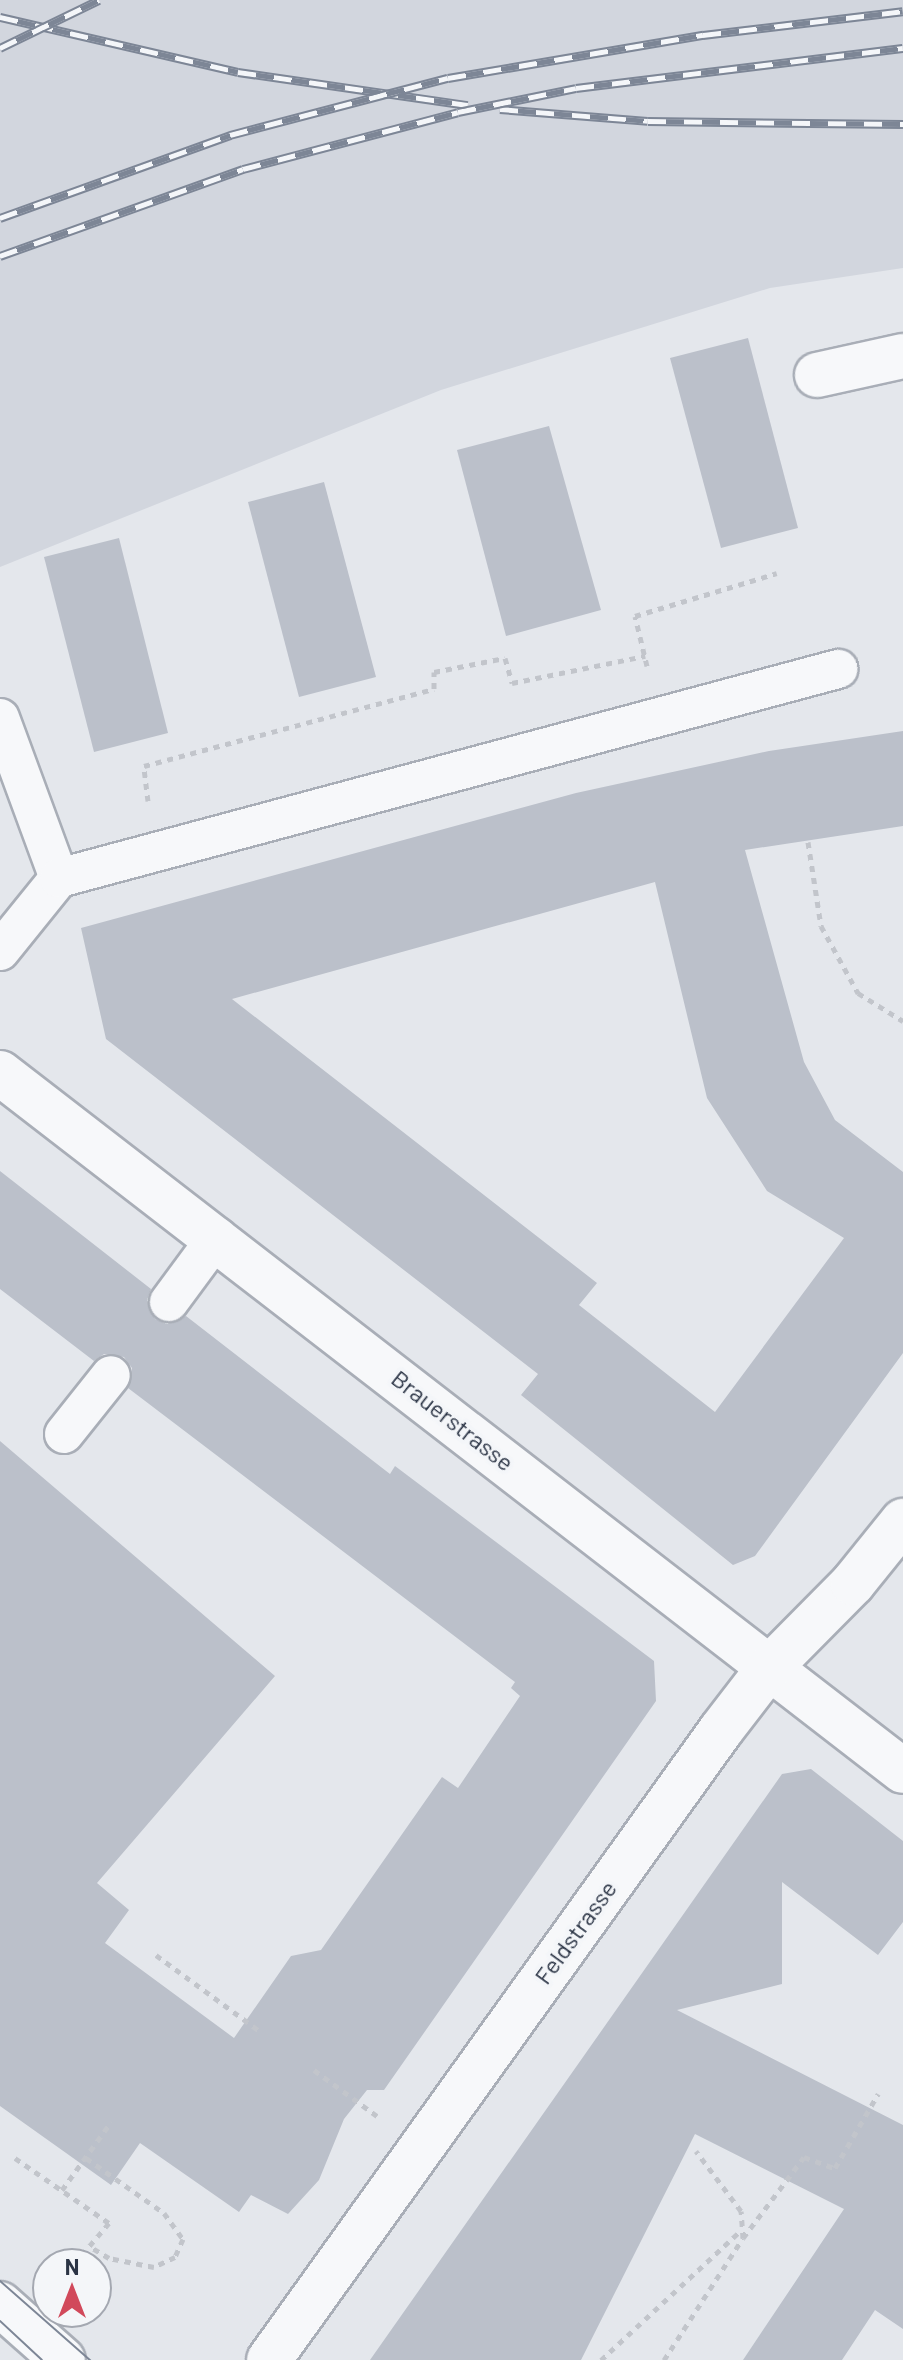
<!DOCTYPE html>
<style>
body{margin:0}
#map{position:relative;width:903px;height:2360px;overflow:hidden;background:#e4e7ec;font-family:Barlow,sans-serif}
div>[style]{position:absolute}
.built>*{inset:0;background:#d2d6de}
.building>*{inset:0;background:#bbc0ca}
.path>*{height:5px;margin-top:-2.5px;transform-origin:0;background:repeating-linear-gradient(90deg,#c2c5cb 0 6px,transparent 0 12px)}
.roads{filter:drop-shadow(2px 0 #a9aeb7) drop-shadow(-2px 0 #a9aeb7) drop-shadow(0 2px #a9aeb7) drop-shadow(0 -2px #a9aeb7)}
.service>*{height:38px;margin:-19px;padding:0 19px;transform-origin:19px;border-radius:19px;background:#f7f8fa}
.minor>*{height:44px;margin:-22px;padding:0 22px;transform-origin:22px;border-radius:22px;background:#f7f8fa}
.tertiary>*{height:44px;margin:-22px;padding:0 22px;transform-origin:22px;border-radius:22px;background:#f7f8fa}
.tram>*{height:2px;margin:-1px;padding:0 1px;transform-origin:1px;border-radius:1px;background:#7d8696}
.rail>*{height:9px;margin-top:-4.5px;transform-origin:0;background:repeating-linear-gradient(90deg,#f4f6f9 0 18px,#7d8696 0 36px);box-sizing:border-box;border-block:2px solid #7d8696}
span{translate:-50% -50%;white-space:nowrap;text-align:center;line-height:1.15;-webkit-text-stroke:8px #f4f6f9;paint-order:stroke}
.street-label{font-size:24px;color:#2b3445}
.north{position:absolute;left:32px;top:2248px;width:80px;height:80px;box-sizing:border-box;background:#f4f6f9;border:2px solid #a4a8b1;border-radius:50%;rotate:0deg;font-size:22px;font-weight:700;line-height:32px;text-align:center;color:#2b3445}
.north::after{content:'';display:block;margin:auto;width:28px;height:36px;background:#d1495b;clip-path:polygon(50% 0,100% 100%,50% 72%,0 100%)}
</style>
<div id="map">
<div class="built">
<i style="clip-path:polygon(0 0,903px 0,903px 268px,770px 288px,441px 390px,0 567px)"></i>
</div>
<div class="building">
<i style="clip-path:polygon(748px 338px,798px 528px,721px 548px,670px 358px)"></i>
<i style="clip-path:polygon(549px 426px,601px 610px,506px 636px,457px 450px)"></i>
<i style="clip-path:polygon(324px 482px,376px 677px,299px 697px,248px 502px)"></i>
<i style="clip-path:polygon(119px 538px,168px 733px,94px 752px,44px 557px)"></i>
<i style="clip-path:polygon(evenodd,903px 731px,903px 826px,745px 850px,804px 1062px,835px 1120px,903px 1172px,903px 1353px,755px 1556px,733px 1565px,521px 1395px,538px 1374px,106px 1039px,81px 928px,576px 793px,769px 751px,903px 731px,655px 882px,707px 1098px,767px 1191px,844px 1238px,715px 1412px,579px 1305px,597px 1283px,232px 999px,655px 882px)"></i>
<i style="clip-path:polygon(0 1171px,151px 1289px,147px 1300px,155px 1319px,167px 1324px,186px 1316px,390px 1474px,395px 1466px,654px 1661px,656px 1701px,384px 2090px,367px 2090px,344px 2119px,319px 2180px,288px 2214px,251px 2195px,239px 2212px,140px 2143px,111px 2185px,0 2106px,0 1441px,275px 1676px,97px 1883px,129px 1910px,105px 1943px,234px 2038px,291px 1956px,321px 1950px,442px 1777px,458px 1788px,520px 1696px,511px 1688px,515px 1682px,128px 1388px,132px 1368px,124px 1357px,104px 1354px,94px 1361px,0 1289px)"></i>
<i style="clip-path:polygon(811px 1769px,903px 1841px,903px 1922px,878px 1955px,782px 1882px,782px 1984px,677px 2010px,903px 2125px,903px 2329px,875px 2310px,842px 2360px,743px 2360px,844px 2209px,695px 2134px,581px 2360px,370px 2360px,782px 1774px)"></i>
</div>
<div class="path">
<i style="left:647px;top:666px;width:51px;rotate:-103.5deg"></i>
<i style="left:635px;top:616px;width:148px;rotate:-16.8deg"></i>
<i style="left:148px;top:801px;width:35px;rotate:-97deg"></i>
<i style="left:144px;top:766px;width:300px;rotate:-14.9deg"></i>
<i style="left:434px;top:689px;width:17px;rotate:-90deg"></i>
<i style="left:434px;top:672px;width:72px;rotate:-11.2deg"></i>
<i style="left:505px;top:658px;width:26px;rotate:74deg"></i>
<i style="left:512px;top:683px;width:136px;rotate:-11.5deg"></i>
<i style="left:808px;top:842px;width:85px;rotate:81.2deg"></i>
<i style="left:821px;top:926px;width:77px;rotate:61.1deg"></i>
<i style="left:858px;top:993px;width:53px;rotate:31.9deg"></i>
<i style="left:156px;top:1955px;width:130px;rotate:36.3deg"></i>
<i style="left:314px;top:2070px;width:78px;rotate:36.1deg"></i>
<i style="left:15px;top:2158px;width:114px;rotate:34.7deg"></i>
<i style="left:109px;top:2223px;width:54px;rotate:130.5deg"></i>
<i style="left:86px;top:2158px;width:95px;rotate:35.2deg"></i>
<i style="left:164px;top:2213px;width:32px;rotate:54deg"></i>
<i style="left:183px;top:2239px;width:20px;rotate:114deg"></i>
<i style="left:175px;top:2257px;width:23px;rotate:155deg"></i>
<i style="left:154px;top:2267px;width:46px;rotate:-168.7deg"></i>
<i style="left:109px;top:2258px;width:23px;rotate:-149deg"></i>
<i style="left:62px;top:2190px;width:84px;rotate:-54.2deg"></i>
<i style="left:743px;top:2238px;width:101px;rotate:-53deg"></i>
<i style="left:804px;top:2157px;width:33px;rotate:20deg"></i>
<i style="left:835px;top:2168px;width:86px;rotate:-59.8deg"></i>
<i style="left:601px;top:2360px;width:188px;rotate:-42.8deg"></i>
<i style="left:664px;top:2360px;width:145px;rotate:-57.1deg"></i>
<i style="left:743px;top:2238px;width:27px;rotate:-94deg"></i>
<i style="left:741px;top:2211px;width:75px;rotate:-126.9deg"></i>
</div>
<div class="roads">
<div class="service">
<i style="left:0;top:718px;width:171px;rotate:69.8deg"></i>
<i style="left:0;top:951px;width:94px;rotate:-51.1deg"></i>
<i style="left:59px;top:878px;width:807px;rotate:-15.02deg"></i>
<i style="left:169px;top:1302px;width:81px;rotate:-53.6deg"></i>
<i style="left:64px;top:1434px;width:75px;rotate:-51.5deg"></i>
</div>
<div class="minor">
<i style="left:817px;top:375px;width:88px;rotate:-12.5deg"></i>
<i style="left:0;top:1073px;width:1141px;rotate:37.7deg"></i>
</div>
<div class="tertiary">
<i style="left:0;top:2304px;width:84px;rotate:41.6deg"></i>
<i style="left:269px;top:2360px;width:775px;rotate:-54.34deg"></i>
<i style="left:721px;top:1730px;width:77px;rotate:-52.4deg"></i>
<i style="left:768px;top:1669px;width:121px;rotate:-45.3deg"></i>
<i style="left:853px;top:1583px;width:80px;rotate:-51.1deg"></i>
</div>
</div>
<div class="tram">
<i style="left:0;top:2281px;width:120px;rotate:41.3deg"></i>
<i style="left:0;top:2321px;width:57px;rotate:42.9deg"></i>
</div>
<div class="rail">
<i style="left:0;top:17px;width:244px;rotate:13deg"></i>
<i style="left:238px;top:72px;width:232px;rotate:8.2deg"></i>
<i style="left:0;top:48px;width:110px;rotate:-25.9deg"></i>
<i style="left:500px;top:109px;width:148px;rotate:4.6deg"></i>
<i style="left:648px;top:121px;width:255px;rotate:0.7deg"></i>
<i style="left:0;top:218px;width:245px;rotate:-19.8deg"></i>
<i style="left:230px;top:135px;width:225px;rotate:-14.7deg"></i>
<i style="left:448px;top:78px;width:259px;rotate:-9.6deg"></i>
<i style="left:703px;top:35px;width:201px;rotate:-6.8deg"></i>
<i style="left:0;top:256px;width:258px;rotate:-19.7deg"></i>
<i style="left:243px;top:169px;width:222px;rotate:-14.8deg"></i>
<i style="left:458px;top:112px;width:120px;rotate:-11.5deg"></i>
<i style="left:576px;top:88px;width:329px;rotate:-7deg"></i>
</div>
<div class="street-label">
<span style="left:453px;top:1420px;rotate:38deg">Brauerstrasse</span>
<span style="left:575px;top:1932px;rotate:-54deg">Feldstrasse</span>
</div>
<div class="north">N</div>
</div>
